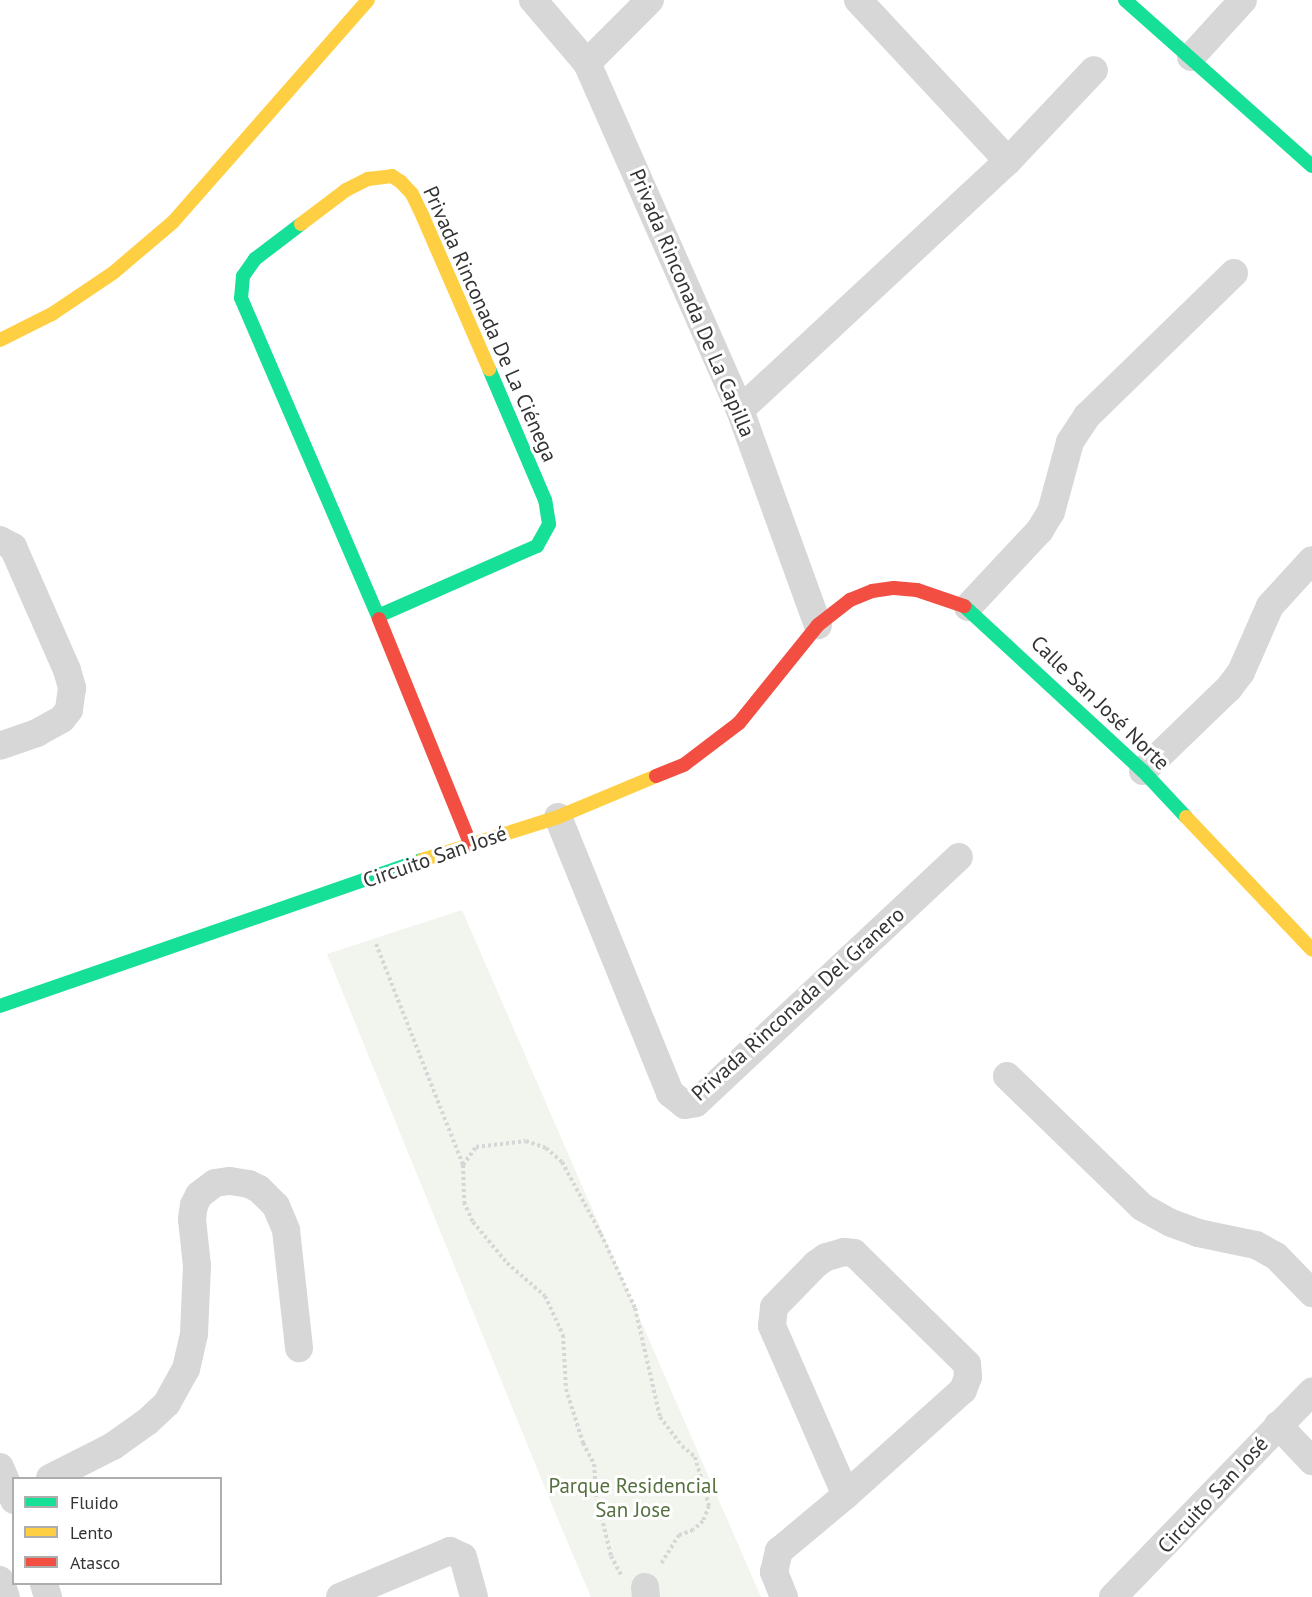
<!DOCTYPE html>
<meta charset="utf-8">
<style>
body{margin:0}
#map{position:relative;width:1312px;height:1597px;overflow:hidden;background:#fff;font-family:"PT Sans",sans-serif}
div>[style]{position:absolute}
.green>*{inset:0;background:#f1f5ed}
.path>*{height:4px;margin-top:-2px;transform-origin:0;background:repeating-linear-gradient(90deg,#d6d6d6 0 3px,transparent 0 6px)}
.street>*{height:28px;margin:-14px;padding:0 14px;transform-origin:14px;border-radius:14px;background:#d7d7d7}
.fast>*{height:14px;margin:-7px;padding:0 7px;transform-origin:7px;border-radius:7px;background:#16e098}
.slow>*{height:14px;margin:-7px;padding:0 7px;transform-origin:7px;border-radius:7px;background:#ffcf43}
.jam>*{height:14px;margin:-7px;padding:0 7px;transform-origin:7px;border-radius:7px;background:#f24e42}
span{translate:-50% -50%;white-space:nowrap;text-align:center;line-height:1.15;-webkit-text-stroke:6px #fff;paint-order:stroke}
.street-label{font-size:21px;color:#333}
.park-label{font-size:21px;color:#56703f}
.legend{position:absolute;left:12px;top:1477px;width:210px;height:108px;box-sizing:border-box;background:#fff;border:2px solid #adadad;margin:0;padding:8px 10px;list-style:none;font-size:18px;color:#333}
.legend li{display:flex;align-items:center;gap:12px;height:30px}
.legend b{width:30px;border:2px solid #adadad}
</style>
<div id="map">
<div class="green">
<i style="clip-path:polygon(462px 910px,761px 1597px,591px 1597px,559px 1522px,327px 954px)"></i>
</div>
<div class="path">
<i style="left:376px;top:944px;width:238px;rotate:68.5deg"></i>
<i style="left:463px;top:1165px;width:37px;rotate:88deg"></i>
<i style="left:464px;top:1202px;width:22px;rotate:66deg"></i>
<i style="left:473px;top:1222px;width:53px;rotate:50.3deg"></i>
<i style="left:507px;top:1263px;width:50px;rotate:41deg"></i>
<i style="left:545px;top:1296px;width:43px;rotate:65.2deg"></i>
<i style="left:563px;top:1335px;width:54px;rotate:86.8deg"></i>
<i style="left:566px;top:1389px;width:57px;rotate:72.5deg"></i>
<i style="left:583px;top:1443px;width:24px;rotate:62deg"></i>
<i style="left:594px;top:1464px;width:30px;rotate:86deg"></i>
<i style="left:596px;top:1494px;width:64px;rotate:76.4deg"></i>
<i style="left:611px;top:1556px;width:21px;rotate:62deg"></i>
<i style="left:463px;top:1165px;width:22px;rotate:-54deg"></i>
<i style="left:476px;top:1147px;width:50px;rotate:-6.8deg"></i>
<i style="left:526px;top:1141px;width:21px;rotate:19deg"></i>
<i style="left:546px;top:1148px;width:21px;rotate:41deg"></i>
<i style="left:562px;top:1162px;width:82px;rotate:61.6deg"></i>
<i style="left:601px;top:1234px;width:81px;rotate:65.3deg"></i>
<i style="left:635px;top:1308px;width:112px;rotate:77.1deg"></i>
<i style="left:660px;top:1417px;width:36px;rotate:53deg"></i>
<i style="left:682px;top:1446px;width:17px;rotate:40deg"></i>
<i style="left:695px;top:1457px;width:51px;rotate:74.1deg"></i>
<i style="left:709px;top:1506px;width:16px;rotate:112deg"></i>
<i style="left:703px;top:1521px;width:13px;rotate:138deg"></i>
<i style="left:693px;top:1530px;width:15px;rotate:160deg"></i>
<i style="left:679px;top:1535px;width:36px;rotate:122deg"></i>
</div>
<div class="street">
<i style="left:533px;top:0;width:83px;rotate:49.4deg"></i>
<i style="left:587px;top:63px;width:379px;rotate:66.2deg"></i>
<i style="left:740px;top:410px;width:229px;rotate:70.1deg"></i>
<i style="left:858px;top:0;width:220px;rotate:47deg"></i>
<i style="left:1191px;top:57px;width:77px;rotate:-47.6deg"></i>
<i style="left:587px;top:63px;width:89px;rotate:-45deg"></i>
<i style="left:740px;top:410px;width:366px;rotate:-42.9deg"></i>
<i style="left:1008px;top:161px;width:125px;rotate:-46.6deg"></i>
<i style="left:0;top:540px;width:15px;rotate:28deg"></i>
<i style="left:13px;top:547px;width:134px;rotate:66.3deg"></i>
<i style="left:67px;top:670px;width:19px;rotate:74deg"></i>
<i style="left:72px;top:688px;width:22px;rotate:98deg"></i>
<i style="left:69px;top:710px;width:11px;rotate:128deg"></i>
<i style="left:62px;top:719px;width:29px;rotate:151deg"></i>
<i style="left:37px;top:733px;width:39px;rotate:161deg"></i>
<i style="left:968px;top:607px;width:105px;rotate:-46.9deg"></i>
<i style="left:1040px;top:530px;width:21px;rotate:-59deg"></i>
<i style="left:1051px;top:512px;width:73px;rotate:-74.8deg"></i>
<i style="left:1070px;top:442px;width:31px;rotate:-57deg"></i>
<i style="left:1087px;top:416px;width:205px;rotate:-44.2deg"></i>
<i style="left:1143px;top:771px;width:120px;rotate:-44deg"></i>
<i style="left:1229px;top:688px;width:20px;rotate:-53deg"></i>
<i style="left:1241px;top:672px;width:72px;rotate:-66.3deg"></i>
<i style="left:1270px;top:606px;width:62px;rotate:-47.6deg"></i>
<i style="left:558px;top:817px;width:298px;rotate:67.9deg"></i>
<i style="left:670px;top:1093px;width:19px;rotate:39deg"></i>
<i style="left:685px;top:1105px;width:11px;rotate:-10deg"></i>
<i style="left:696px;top:1103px;width:360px;rotate:-43.1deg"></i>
<i style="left:1007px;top:1076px;width:188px;rotate:44.1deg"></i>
<i style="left:1142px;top:1207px;width:33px;rotate:29deg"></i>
<i style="left:1171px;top:1223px;width:29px;rotate:20deg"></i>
<i style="left:1198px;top:1233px;width:59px;rotate:11.7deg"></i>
<i style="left:1256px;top:1245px;width:23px;rotate:29deg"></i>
<i style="left:1276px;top:1256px;width:52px;rotate:45.8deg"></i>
<i style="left:1278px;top:1425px;width:50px;rotate:46.6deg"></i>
<i style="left:0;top:1467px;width:36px;rotate:67deg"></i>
<i style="left:50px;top:1478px;width:71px;rotate:-26.9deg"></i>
<i style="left:113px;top:1446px;width:43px;rotate:-35.5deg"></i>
<i style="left:148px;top:1421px;width:26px;rotate:-43deg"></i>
<i style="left:167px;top:1403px;width:39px;rotate:-61deg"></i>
<i style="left:186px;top:1369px;width:36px;rotate:-77deg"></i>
<i style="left:194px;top:1334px;width:68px;rotate:-87.5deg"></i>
<i style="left:197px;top:1266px;width:47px;rotate:-96.1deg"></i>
<i style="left:192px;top:1219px;width:14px;rotate:-82deg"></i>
<i style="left:194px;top:1205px;width:11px;rotate:-63deg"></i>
<i style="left:199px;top:1195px;width:20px;rotate:-37deg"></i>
<i style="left:215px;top:1183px;width:15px;rotate:-8deg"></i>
<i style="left:230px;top:1181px;width:19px;rotate:9deg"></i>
<i style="left:249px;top:1184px;width:11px;rotate:27deg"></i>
<i style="left:259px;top:1189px;width:24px;rotate:45deg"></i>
<i style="left:276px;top:1206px;width:26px;rotate:67deg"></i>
<i style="left:286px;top:1230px;width:119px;rotate:83.7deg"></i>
<i style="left:0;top:1580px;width:18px;rotate:71deg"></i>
<i style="left:44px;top:1584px;width:14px;rotate:73deg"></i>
<i style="left:645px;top:1587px;width:10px;rotate:84deg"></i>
<i style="left:340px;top:1597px;width:119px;rotate:-22.7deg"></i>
<i style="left:450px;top:1551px;width:14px;rotate:25deg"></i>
<i style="left:463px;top:1557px;width:41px;rotate:74.6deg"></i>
<i style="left:784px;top:1597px;width:27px;rotate:-112deg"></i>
<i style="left:774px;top:1572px;width:22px;rotate:-77deg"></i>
<i style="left:779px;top:1551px;width:87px;rotate:-39.9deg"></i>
<i style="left:846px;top:1495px;width:157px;rotate:-41.9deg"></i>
<i style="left:963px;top:1390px;width:14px;rotate:-69deg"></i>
<i style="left:968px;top:1377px;width:13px;rotate:-94deg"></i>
<i style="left:967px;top:1364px;width:158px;rotate:-135.5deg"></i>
<i style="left:854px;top:1253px;width:10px;rotate:-174deg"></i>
<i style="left:844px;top:1252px;width:19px;rotate:164deg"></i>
<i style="left:826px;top:1257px;width:12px;rotate:145deg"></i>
<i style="left:816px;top:1264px;width:60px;rotate:134.3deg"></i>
<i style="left:774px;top:1307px;width:19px;rotate:96deg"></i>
<i style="left:772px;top:1326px;width:184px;rotate:66.4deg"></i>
<i style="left:1113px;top:1597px;width:286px;rotate:-45.9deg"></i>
</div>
<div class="fast">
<i style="left:1125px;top:0;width:250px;rotate:41.6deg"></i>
<i style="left:301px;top:224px;width:58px;rotate:142.7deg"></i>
<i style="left:255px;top:259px;width:21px;rotate:125deg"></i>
<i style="left:243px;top:276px;width:22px;rotate:95deg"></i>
<i style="left:241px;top:298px;width:349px;rotate:66.7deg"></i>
<i style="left:964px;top:606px;width:243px;rotate:42.7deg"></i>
<i style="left:1143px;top:771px;width:63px;rotate:46.9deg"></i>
<i style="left:378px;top:616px;width:174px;rotate:-23.8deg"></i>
<i style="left:537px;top:546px;width:25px;rotate:-61deg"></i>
<i style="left:549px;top:524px;width:24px;rotate:-99deg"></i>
<i style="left:545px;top:500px;width:142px;rotate:-113.1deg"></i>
<i style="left:0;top:1006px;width:447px;rotate:-19.1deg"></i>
</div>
<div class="slow">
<i style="left:301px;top:224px;width:56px;rotate:-37.1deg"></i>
<i style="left:346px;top:190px;width:25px;rotate:-27deg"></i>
<i style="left:368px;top:179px;width:24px;rotate:-7deg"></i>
<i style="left:392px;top:176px;width:11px;rotate:34deg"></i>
<i style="left:401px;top:182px;width:16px;rotate:47deg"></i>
<i style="left:412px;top:194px;width:25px;rotate:64deg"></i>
<i style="left:423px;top:217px;width:166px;rotate:66.5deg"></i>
<i style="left:0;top:340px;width:58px;rotate:-26.6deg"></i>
<i style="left:52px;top:314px;width:73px;rotate:-33.9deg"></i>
<i style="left:113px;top:273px;width:79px;rotate:-40.4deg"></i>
<i style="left:173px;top:222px;width:295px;rotate:-48.7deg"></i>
<i style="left:1186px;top:817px;width:183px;rotate:46.5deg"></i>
<i style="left:422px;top:860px;width:143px;rotate:-17.5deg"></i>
<i style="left:558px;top:817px;width:106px;rotate:-22.7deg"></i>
</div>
<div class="jam">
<i style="left:379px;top:619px;width:242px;rotate:67.9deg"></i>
<i style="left:656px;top:776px;width:31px;rotate:-22deg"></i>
<i style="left:685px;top:764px;width:68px;rotate:-37.2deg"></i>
<i style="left:739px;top:723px;width:126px;rotate:-51.1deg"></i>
<i style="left:818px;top:625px;width:41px;rotate:-38deg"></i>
<i style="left:850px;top:600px;width:24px;rotate:-22deg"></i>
<i style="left:872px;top:591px;width:22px;rotate:-8deg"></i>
<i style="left:894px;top:588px;width:23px;rotate:5deg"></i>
<i style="left:917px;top:590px;width:50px;rotate:18.8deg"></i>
</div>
<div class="street-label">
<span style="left:692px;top:303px;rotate:67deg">Privada Rinconada De La Capilla</span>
<span style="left:490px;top:324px;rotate:66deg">Privada Rinconada De La Ciénega</span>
<span style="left:1100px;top:703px;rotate:44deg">Calle San José Norte</span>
<span style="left:435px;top:857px;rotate:-19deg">Circuito San José</span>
<span style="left:798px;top:1004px;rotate:-42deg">Privada Rinconada Del Granero</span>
<span style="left:1213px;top:1495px;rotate:-47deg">Circuito San José</span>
</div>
<div class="park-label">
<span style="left:633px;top:1498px">Parque Residencial<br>San Jose</span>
</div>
<ul class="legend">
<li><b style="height:8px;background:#16e098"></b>Fluido</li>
<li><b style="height:8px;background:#ffcf43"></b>Lento</li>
<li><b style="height:8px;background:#f24e42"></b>Atasco</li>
</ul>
</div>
